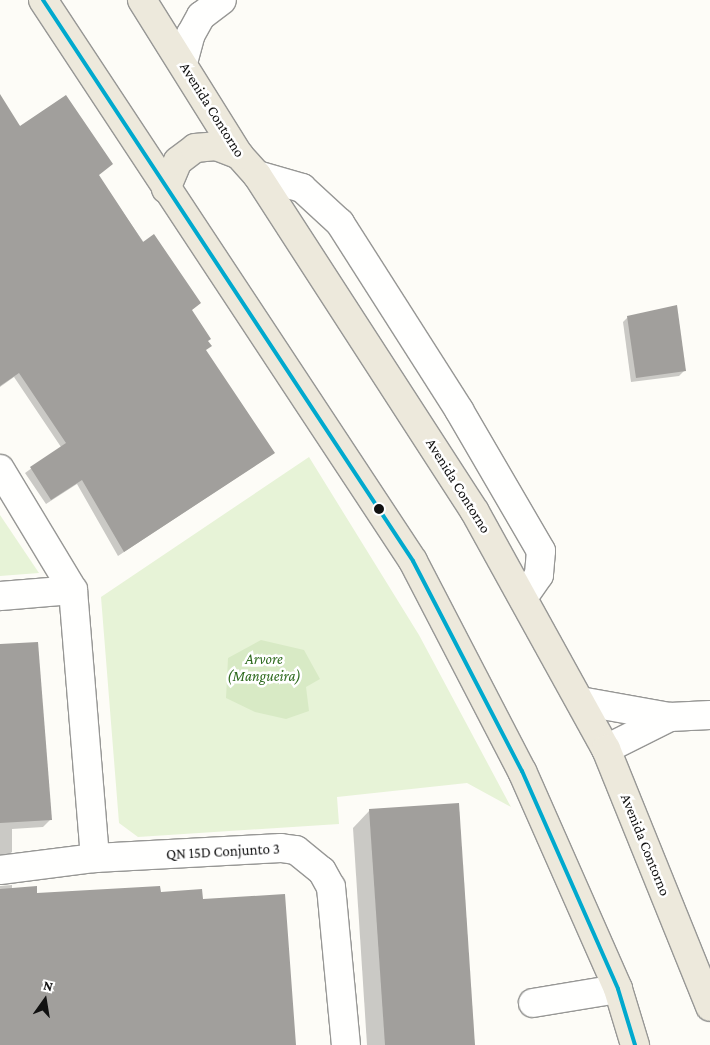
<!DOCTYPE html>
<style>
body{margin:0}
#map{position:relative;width:710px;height:1045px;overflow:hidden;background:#fdfcf7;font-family:"Crimson Pro",serif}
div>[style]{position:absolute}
.green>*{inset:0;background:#e7f3d7}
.forest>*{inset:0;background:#d8eac5}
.shadow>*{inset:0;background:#0003}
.building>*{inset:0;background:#a19f9c}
.roads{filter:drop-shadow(1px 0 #979795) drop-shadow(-1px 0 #979795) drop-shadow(0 1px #979795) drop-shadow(0 -1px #979795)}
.minor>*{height:28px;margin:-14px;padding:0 14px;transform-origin:14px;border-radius:14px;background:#fffffe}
.major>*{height:28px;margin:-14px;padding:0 14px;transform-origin:14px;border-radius:14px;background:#ede9dc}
.bus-1>*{height:4px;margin:-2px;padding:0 2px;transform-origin:2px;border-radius:2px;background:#00a9ce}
.dots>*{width:14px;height:14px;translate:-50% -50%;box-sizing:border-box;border:2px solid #fff;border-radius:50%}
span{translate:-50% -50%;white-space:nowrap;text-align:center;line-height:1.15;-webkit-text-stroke:5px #fff;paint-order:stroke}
.street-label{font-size:15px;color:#111}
.park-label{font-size:15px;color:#2f6b1f;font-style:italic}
.north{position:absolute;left:20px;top:975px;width:50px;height:50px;-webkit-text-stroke:4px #fff;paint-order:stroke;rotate:13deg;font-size:14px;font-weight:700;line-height:20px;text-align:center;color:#111}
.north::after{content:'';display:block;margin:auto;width:18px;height:22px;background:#111;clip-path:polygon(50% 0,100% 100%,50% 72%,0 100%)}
</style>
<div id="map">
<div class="green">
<i style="clip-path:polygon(309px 457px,419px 635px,511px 807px,467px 783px,337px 797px,339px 824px,138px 837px,119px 823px,101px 597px)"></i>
<i style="clip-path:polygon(0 515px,39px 573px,0 576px)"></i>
</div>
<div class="forest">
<i style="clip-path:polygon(261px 640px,304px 650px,320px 679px,306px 687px,309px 711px,286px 719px,255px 712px,226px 698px,228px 658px)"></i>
</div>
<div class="shadow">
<i style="clip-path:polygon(0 113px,98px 176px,191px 311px,207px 341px,205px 351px,274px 453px,118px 556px,77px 484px,46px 504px,25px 473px,61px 447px,14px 377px,0 387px)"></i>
<i style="clip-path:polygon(628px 317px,684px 371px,679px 376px,631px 382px,623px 322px)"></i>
<i style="clip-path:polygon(0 646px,51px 819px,43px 827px,12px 829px,12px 852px,0 861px)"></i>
<i style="clip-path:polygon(370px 810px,473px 1045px,367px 1045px,353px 828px)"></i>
<i style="clip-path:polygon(12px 885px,12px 889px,36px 894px,160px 893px,201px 900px,295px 1045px,0 1045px,0 886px)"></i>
</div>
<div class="building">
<i style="clip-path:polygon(0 94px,20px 126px,66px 95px,113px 164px,99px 175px,143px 242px,154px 234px,201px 303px,192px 310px,211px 339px,208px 341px,212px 346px,206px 350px,275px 453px,124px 552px,82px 480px,51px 500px,30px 467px,66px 443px,19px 373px,0 386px)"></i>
<i style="clip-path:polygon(677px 305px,686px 371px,636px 378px,627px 316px)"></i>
<i style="clip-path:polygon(38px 642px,52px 820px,0 823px,0 644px)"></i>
<i style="clip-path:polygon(459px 803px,475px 1045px,385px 1045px,369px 809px)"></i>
<i style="clip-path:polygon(37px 886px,37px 893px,160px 886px,161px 892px,202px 889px,203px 899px,285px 894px,296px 1045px,0 1045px,0 889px)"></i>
</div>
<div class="roads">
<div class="minor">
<i style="left:183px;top:63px;width:30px;rotate:-75deg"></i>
<i style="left:191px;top:34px;width:21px;rotate:-61deg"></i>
<i style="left:201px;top:16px;width:26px;rotate:-37deg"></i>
<i style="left:257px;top:175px;width:47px;rotate:16.1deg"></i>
<i style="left:302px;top:188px;width:52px;rotate:42.6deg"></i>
<i style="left:340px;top:223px;width:222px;rotate:57.5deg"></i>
<i style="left:459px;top:410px;width:163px;rotate:59.8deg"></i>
<i style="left:541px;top:551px;width:24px;rotate:95deg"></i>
<i style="left:539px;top:575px;width:28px;rotate:125deg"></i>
<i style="left:0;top:469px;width:141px;rotate:58.9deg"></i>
<i style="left:73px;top:590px;width:269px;rotate:85.3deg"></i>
<i style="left:0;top:596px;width:73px;rotate:-4.7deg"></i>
<i style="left:580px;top:701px;width:91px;rotate:10.1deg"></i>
<i style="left:670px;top:717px;width:40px;rotate:-2.9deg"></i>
<i style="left:606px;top:749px;width:72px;rotate:-26.6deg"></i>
<i style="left:0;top:870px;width:96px;rotate:-7.2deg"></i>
<i style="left:95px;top:858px;width:186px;rotate:-3.1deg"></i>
<i style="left:281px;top:848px;width:15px;rotate:8deg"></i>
<i style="left:296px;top:850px;width:33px;rotate:39deg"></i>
<i style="left:322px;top:871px;width:18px;rotate:61deg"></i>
<i style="left:331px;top:887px;width:159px;rotate:84.6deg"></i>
<i style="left:533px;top:1003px;width:86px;rotate:-9.4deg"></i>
</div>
<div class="major">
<i style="left:43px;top:0;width:672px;rotate:56.59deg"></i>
<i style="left:413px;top:561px;width:237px;rotate:62.6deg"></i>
<i style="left:522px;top:771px;width:238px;rotate:66.2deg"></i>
<i style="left:618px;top:989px;width:59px;rotate:73.1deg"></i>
<i style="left:142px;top:0;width:183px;rotate:58deg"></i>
<i style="left:239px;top:155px;width:27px;rotate:48deg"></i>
<i style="left:257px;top:175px;width:401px;rotate:57.1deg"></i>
<i style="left:475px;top:512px;width:271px;rotate:61.1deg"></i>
<i style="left:606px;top:749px;width:278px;rotate:68deg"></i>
<i style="left:166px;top:189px;width:30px;rotate:-67deg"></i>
<i style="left:178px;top:161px;width:21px;rotate:-37deg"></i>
<i style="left:195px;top:148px;width:21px;rotate:-5deg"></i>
<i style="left:216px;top:146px;width:25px;rotate:21deg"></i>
</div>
</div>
<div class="bus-1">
<i style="left:43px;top:0;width:672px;rotate:56.59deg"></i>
<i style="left:413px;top:561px;width:237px;rotate:62.6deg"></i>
<i style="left:522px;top:771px;width:238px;rotate:66.2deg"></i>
<i style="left:618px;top:989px;width:59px;rotate:73.1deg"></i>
</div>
<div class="dots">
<i style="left:379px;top:509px;background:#111"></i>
</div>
<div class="street-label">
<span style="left:212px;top:110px;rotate:58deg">Avenida Contorno</span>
<span style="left:458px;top:486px;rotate:58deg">Avenida Contorno</span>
<span style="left:645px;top:845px;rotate:68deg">Avenida Contorno</span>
<span style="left:223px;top:852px;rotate:-3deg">QN 15D Conjunto 3</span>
</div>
<div class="park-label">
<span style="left:264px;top:668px">Arvore<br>(Mangueira)</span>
</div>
<div class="north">N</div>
</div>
